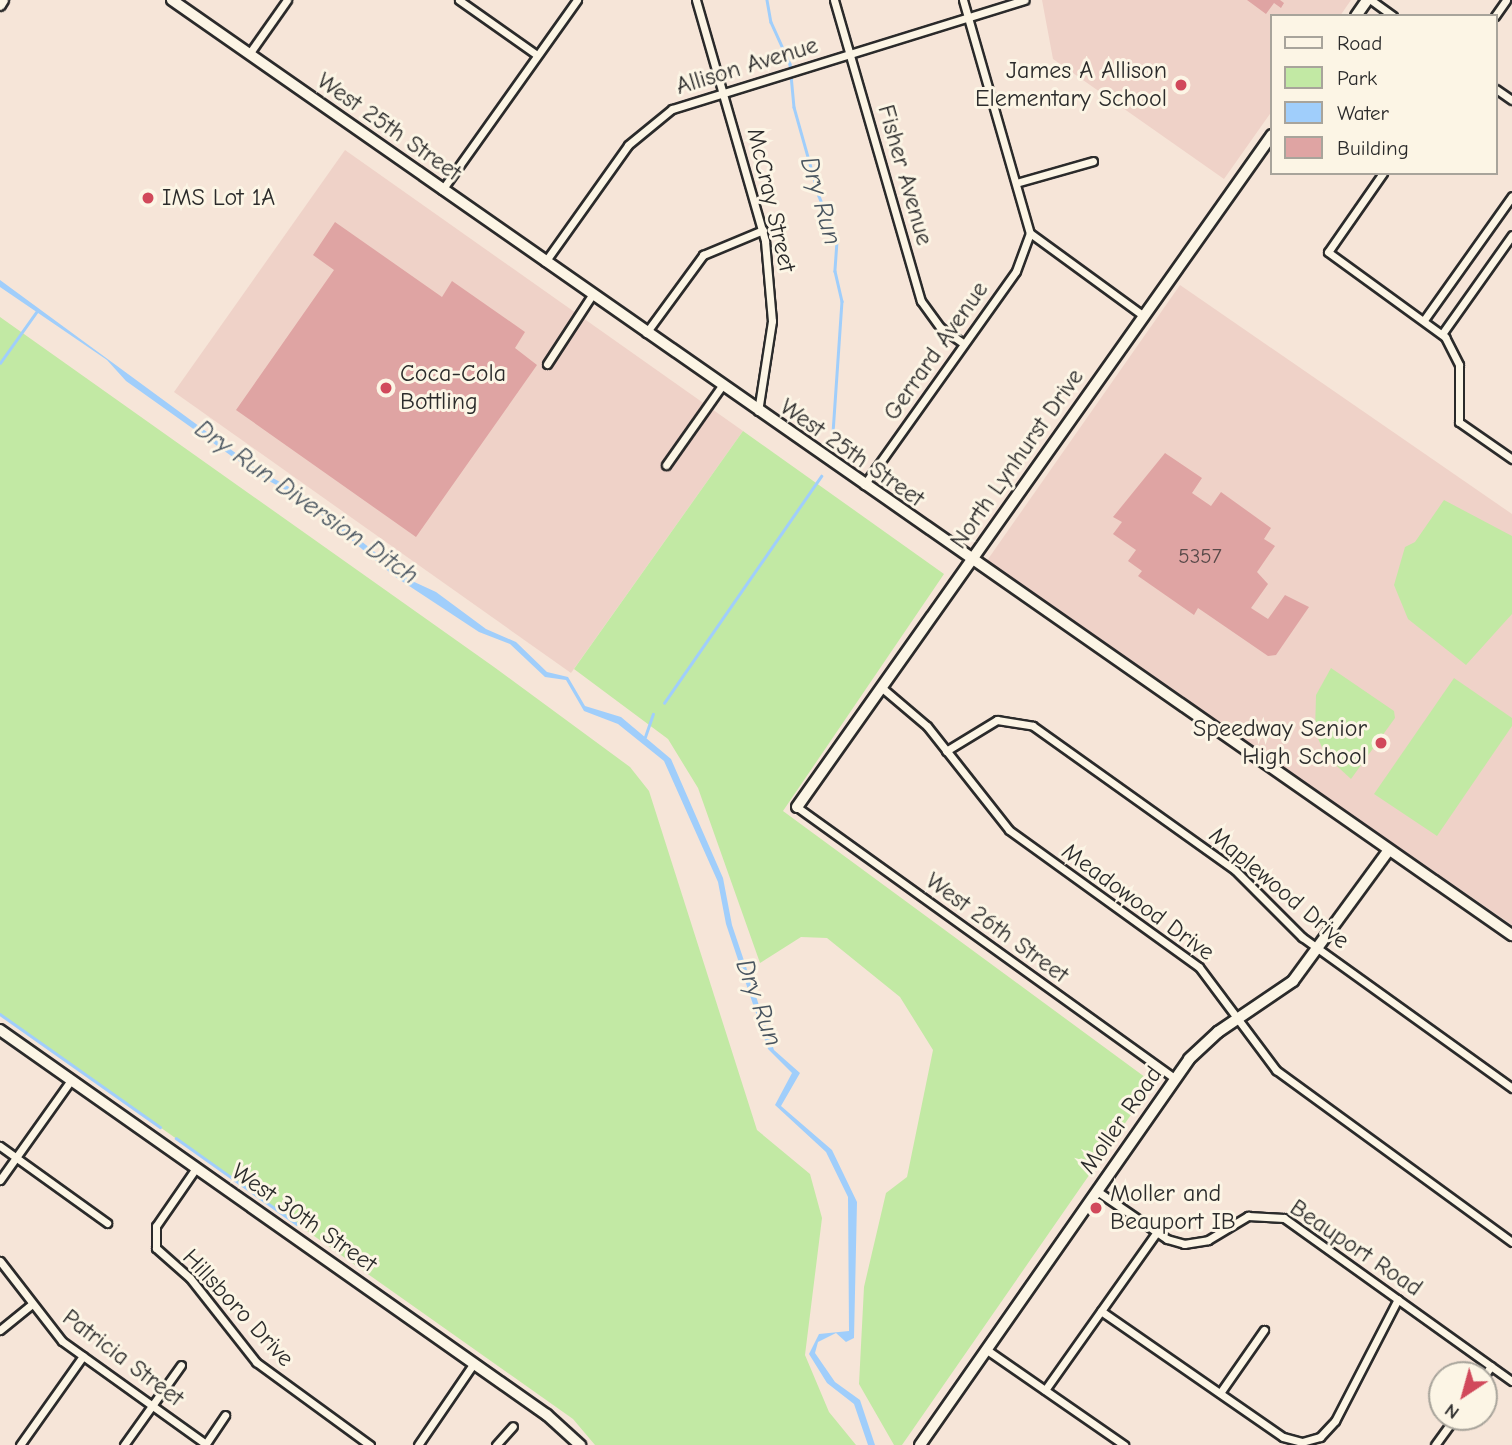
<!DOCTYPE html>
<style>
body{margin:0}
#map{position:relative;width:1512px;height:1445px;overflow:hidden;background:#f6e5d8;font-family:"Comic Neue",sans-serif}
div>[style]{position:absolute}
.built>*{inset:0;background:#efd2c8}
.green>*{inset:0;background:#c2e9a4}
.water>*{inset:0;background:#a0cefb}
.stream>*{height:2.5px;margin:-1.25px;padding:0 1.25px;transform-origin:1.25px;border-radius:1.25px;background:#a0cefb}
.building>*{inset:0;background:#dfa4a3}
.roads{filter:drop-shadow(2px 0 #2b2b2b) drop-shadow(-2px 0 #2b2b2b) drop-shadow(0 2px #2b2b2b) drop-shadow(0 -2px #2b2b2b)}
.street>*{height:7px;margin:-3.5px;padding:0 3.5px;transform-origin:3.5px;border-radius:3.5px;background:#fcf5e5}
.secondary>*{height:10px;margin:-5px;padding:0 5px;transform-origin:5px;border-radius:5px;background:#fcf5e5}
.dots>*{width:19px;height:19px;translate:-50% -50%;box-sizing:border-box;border:4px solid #fcf5e5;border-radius:50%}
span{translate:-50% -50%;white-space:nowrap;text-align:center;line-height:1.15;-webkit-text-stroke:6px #fcf5e5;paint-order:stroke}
.number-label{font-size:21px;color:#584949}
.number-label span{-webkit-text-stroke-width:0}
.street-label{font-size:24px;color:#2b2b2b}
.poi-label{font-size:24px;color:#2b2b2b}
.right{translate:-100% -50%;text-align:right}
.left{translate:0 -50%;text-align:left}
.water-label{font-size:26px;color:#48545f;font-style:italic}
.legend{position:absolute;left:1270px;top:14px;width:228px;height:161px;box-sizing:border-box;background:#fcf5e5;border:2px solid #a8a49b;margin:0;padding:9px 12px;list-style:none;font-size:21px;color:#2b2b2b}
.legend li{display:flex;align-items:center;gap:14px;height:35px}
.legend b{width:35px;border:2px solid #a8a49b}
.north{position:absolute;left:1428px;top:1361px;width:70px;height:70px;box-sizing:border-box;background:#fcf5e5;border:2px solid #a8a49b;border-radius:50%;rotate:216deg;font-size:19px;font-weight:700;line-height:28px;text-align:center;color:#2b2b2b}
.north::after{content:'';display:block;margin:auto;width:24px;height:32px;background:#d1495b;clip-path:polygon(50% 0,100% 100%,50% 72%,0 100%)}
</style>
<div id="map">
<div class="built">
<i style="clip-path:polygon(1042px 0,1351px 0,1340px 16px,1272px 16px,1272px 111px,1224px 179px,1053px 59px)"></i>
<i style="clip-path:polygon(345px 150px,743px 431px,571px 673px,174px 392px)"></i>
<i style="clip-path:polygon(1180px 285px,1512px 514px,1512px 925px,986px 562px)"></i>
</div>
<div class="green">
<i style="clip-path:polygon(0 317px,494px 667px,630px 767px,649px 791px,757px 1130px,810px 1174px,822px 1218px,805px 1355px,829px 1412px,856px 1445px,595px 1445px,573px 1419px,0 1014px)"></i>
<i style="clip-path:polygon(743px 431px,944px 574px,783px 811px,1153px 1083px,902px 1445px,894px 1445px,859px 1384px,864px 1287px,886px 1193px,907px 1177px,933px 1050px,900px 997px,827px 938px,801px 937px,760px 963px,698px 788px,668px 739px,574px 669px)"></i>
<i style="clip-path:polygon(1444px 500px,1512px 536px,1512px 614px,1466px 665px,1408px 619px,1394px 585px,1405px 547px,1415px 542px)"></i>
<i style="clip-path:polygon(1331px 668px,1394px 711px,1395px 718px,1351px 779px,1326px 756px,1315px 732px,1316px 695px)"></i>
<i style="clip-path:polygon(1454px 678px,1512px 718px,1512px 726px,1437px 836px,1374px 794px)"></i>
</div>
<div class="water">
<i style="clip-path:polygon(0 280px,260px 471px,302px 494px,410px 580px,436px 592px,486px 629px,516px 642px,547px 672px,568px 677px,585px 706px,621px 717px,671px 759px,723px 878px,732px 925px,774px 1050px,800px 1073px,781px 1106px,832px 1150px,857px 1202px,854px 1338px,846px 1342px,836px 1333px,818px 1342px,815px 1353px,835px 1382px,860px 1400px,875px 1445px,868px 1445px,854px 1404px,827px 1383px,809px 1354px,819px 1334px,849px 1331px,848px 1197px,826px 1152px,775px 1105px,792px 1073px,768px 1049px,726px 924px,718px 882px,664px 761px,618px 724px,584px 711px,566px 680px,545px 677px,510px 644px,479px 632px,394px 576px,304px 500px,258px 475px,126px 381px,107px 360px,0 287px)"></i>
</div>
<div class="stream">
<i style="left:767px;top:0;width:22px;rotate:80deg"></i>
<i style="left:771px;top:22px;width:46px;rotate:65.7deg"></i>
<i style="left:790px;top:64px;width:43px;rotate:84.7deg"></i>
<i style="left:794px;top:107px;width:92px;rotate:74.3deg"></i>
<i style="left:819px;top:196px;width:48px;rotate:68.2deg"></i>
<i style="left:837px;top:241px;width:30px;rotate:94deg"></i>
<i style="left:835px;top:271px;width:31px;rotate:77deg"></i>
<i style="left:842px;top:301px;width:147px;rotate:93.9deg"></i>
<i style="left:0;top:363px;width:64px;rotate:-54.6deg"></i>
<i style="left:664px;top:703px;width:276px;rotate:-55.3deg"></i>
<i style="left:645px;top:737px;width:24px;rotate:-71deg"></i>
<i style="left:0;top:1014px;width:196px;rotate:35.2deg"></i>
<i style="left:176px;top:1138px;width:148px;rotate:35.4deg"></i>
</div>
<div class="building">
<i style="clip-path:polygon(1247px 0,1280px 0,1284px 3px,1281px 8px,1274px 3px,1266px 14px)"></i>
<i style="clip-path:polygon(335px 222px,442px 297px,452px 281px,525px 332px,515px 348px,537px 365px,416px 537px,236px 410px,334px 270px,313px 255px)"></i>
<i style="clip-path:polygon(1165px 453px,1202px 478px,1192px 493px,1211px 506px,1221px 492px,1271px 528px,1264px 539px,1275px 546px,1257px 572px,1268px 584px,1251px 608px,1268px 619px,1285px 595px,1309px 607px,1276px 655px,1268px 656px,1198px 608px,1194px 615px,1138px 576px,1142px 571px,1128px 561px,1136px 550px,1113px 534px,1122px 522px,1113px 517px)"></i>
</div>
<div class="roads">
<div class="street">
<i style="left:459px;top:0;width:95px;rotate:35.2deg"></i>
<i style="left:696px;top:0;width:251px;rotate:74deg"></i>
<i style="left:765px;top:241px;width:80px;rotate:85deg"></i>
<i style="left:772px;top:321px;width:91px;rotate:98.8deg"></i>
<i style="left:834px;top:0;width:313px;rotate:73.9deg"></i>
<i style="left:921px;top:301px;width:32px;rotate:54deg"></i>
<i style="left:940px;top:327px;width:29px;rotate:35deg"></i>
<i style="left:963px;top:0;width:242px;rotate:74deg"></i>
<i style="left:1030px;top:233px;width:141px;rotate:36.1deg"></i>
<i style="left:1371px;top:0;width:27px;rotate:36deg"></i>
<i style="left:1495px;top:16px;width:19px;rotate:-55deg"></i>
<i style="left:249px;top:54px;width:66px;rotate:-54.9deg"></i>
<i style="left:1496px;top:89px;width:19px;rotate:35deg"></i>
<i style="left:1383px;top:173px;width:96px;rotate:124.8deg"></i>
<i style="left:1328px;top:252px;width:145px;rotate:36deg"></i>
<i style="left:1445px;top:337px;width:31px;rotate:63deg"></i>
<i style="left:1459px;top:365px;width:57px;rotate:90deg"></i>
<i style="left:1459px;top:422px;width:65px;rotate:34.9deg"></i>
<i style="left:1016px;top:183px;width:80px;rotate:-15.9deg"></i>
<i style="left:442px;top:190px;width:233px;rotate:-54.6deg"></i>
<i style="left:545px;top:262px;width:143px;rotate:-54.6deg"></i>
<i style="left:628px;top:145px;width:57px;rotate:-39.3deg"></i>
<i style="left:672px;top:109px;width:369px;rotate:-17.2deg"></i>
<i style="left:1424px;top:320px;width:152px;rotate:-54.6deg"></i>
<i style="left:646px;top:333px;width:97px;rotate:-53.8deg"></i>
<i style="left:703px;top:255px;width:65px;rotate:-22.6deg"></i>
<i style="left:1442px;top:334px;width:121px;rotate:-54.7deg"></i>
<i style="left:547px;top:364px;width:82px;rotate:-56.9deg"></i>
<i style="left:666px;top:465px;width:95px;rotate:-54.8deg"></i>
<i style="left:864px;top:485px;width:262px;rotate:-54.6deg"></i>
<i style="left:1016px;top:271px;width:40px;rotate:-69.8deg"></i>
<i style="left:881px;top:687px;width:60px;rotate:40.3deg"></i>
<i style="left:927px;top:726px;width:132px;rotate:51.7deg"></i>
<i style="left:1009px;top:830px;width:234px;rotate:35.8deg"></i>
<i style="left:1199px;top:967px;width:129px;rotate:53.2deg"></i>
<i style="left:1276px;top:1070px;width:292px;rotate:36.1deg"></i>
<i style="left:946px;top:751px;width:60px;rotate:-31.3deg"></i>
<i style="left:997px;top:720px;width:36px;rotate:9deg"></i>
<i style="left:1033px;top:726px;width:248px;rotate:35.5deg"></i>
<i style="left:1235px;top:870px;width:95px;rotate:45deg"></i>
<i style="left:1302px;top:937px;width:259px;rotate:35.7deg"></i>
<i style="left:797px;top:807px;width:466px;rotate:35.7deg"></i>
<i style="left:0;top:1146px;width:132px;rotate:35.7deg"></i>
<i style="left:196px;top:1168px;width:70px;rotate:124.6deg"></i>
<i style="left:156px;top:1226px;width:22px;rotate:90deg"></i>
<i style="left:156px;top:1248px;width:45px;rotate:41.4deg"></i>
<i style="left:190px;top:1278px;width:107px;rotate:51.8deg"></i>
<i style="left:256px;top:1362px;width:141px;rotate:36.1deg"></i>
<i style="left:0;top:1180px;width:123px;rotate:-54.6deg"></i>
<i style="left:1097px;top:1191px;width:85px;rotate:34.4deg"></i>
<i style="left:1167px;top:1239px;width:18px;rotate:16deg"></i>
<i style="left:1184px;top:1244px;width:24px;rotate:-9deg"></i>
<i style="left:1208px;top:1240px;width:47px;rotate:-31deg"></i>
<i style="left:1248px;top:1216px;width:36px;rotate:3deg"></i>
<i style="left:1284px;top:1218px;width:280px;rotate:35.6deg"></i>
<i style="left:0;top:1261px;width:101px;rotate:52.2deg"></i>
<i style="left:62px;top:1341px;width:177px;rotate:35.6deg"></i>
<i style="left:1101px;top:1311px;width:221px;rotate:34.7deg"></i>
<i style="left:1283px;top:1437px;width:20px;rotate:15deg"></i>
<i style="left:1302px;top:1442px;width:19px;rotate:-16deg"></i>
<i style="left:1320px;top:1437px;width:22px;rotate:-47deg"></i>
<i style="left:1335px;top:1421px;width:137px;rotate:-62.7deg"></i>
<i style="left:0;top:1330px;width:40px;rotate:-39deg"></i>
<i style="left:987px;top:1350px;width:167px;rotate:34.7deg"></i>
<i style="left:1484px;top:1376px;width:12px;rotate:-55deg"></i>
<i style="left:1045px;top:1390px;width:192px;rotate:-54.7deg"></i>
<i style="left:1220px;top:1393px;width:77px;rotate:-55.1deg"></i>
<i style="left:20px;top:1445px;width:109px;rotate:-54.7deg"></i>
<i style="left:124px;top:1445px;width:98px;rotate:-54.5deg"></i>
<i style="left:205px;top:1445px;width:36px;rotate:-56deg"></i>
<i style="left:418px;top:1445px;width:99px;rotate:-55.7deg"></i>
<i style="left:496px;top:1445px;width:25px;rotate:-48deg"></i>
<i style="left:1435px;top:1445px;width:34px;rotate:-54deg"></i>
</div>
<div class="secondary">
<i style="left:172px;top:0;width:1634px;rotate:34.91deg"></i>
<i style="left:0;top:5px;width:6px;rotate:-59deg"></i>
<i style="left:1356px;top:16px;width:19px;rotate:-55deg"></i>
<i style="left:797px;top:807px;width:823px;rotate:-54.75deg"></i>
<i style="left:0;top:1030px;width:669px;rotate:35.14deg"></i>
<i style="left:547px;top:1415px;width:45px;rotate:42.3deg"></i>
<i style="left:920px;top:1445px;width:470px;rotate:-55.1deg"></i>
<i style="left:1189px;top:1059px;width:40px;rotate:-43deg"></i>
<i style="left:1218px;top:1032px;width:91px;rotate:-34.2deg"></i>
<i style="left:1293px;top:981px;width:162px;rotate:-53.8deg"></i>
</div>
</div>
<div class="dots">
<i style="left:1181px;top:85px;background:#d1495b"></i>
<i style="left:148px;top:198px;background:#d1495b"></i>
<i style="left:386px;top:388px;background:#d1495b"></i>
<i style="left:1381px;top:743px;background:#d1495b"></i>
<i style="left:1096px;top:1208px;background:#d1495b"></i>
</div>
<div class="number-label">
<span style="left:1200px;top:556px">5357</span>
</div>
<div class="street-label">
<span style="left:747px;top:66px;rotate:-17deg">Allison Avenue</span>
<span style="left:389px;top:127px;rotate:35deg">West 25th Street</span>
<span style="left:905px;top:175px;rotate:74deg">Fisher Avenue</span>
<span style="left:771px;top:200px;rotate:77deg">McCray Street</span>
<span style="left:936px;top:351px;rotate:-55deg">Gerrard Avenue</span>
<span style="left:852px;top:453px;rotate:35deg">West 25th Street</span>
<span style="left:1017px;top:459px;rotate:-55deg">North Lynhurst Drive</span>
<span style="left:1279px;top:888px;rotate:40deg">Maplewood Drive</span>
<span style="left:1138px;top:902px;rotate:36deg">Meadowood Drive</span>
<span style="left:997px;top:928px;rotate:36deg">West 26th Street</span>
<span style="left:1121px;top:1120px;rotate:-55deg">Moller Road</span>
<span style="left:304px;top:1218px;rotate:35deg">West 30th Street</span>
<span style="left:1356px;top:1248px;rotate:34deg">Beauport Road</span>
<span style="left:238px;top:1308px;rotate:47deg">Hillsboro Drive</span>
<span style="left:123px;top:1358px;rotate:37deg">Patricia Street</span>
</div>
<div class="poi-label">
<span class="right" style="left:1167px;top:85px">James A Allison<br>Elementary School</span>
<span class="left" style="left:162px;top:198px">IMS Lot 1A</span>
<span class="left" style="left:400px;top:388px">Coca-Cola<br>Bottling</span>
<span class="right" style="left:1367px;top:743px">Speedway Senior<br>High School</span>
<span class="left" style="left:1110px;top:1208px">Moller and<br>Beauport IB</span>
</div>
<div class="water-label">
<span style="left:820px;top:201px;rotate:74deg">Dry Run</span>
<span style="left:306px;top:503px;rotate:35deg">Dry Run Diversion Ditch</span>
<span style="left:758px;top:1003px;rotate:70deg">Dry Run</span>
</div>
<ul class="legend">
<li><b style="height:9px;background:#fcf5e5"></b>Road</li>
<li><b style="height:19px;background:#c2e9a4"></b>Park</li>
<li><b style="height:19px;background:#a0cefb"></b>Water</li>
<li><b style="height:19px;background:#dfa4a3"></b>Building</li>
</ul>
<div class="north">N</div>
</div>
